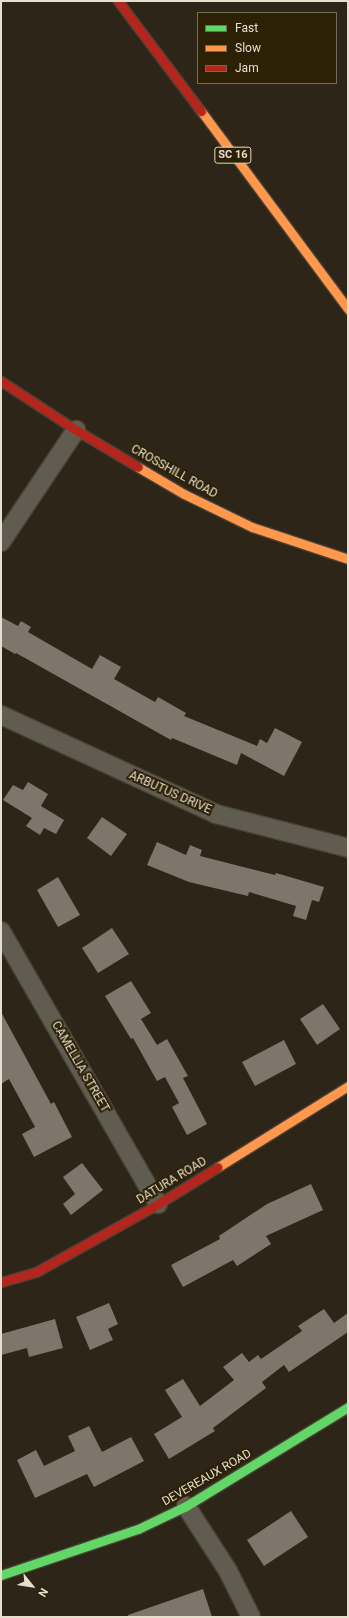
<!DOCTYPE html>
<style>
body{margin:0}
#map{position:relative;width:349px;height:1618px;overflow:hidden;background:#2d2618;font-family:Roboto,sans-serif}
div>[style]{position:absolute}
.building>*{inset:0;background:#7e766b}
.roads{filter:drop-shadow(1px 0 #474136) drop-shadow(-1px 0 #474136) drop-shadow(0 1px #474136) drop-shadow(0 -1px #474136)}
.street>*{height:18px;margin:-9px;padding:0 9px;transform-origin:9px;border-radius:9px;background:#615c50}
.fast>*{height:9px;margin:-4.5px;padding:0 4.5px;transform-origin:4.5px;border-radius:4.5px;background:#63d668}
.slow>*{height:9px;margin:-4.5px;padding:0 4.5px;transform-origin:4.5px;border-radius:4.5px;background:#ff974d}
.jam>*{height:9px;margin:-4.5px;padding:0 4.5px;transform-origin:4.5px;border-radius:4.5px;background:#b3261e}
span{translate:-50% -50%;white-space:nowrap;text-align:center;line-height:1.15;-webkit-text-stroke:4px #2c2005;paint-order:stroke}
.shield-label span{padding:1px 3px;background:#2c2005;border:1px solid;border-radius:3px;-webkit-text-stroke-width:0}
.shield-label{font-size:11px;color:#e6dfcf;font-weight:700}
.street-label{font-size:12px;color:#e6dfcf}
.frame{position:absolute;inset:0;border:2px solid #e6dfcf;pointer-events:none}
.legend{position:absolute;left:197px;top:12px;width:140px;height:72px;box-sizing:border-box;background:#2c2005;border:1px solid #766c56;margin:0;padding:5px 7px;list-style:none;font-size:12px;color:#e6dfcf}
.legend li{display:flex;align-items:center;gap:8px;height:20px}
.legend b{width:20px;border:1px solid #766c56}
.north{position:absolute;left:12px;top:1566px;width:40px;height:40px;-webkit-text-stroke:3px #2c2005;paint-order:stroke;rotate:120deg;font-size:11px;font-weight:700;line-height:16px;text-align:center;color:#e6dfcf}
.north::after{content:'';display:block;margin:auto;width:14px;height:18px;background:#e6dfcf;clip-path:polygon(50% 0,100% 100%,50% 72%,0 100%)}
</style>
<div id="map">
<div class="building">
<i style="clip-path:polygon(1px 617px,18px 626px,21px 621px,31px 627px,28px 632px,92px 669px,100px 655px,121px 667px,114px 679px,155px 702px,158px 697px,186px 713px,184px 716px,257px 746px,260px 739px,267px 743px,275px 728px,302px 742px,284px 776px,241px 753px,237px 765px,172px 738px,171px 740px,16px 653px,15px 654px,1px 646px)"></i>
<i style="clip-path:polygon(28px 782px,48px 794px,41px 806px,64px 820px,56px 834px,44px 828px,40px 835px,26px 826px,32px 818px,3px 800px,13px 785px,23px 790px)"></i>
<i style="clip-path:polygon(102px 817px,127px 834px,111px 856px,87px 838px)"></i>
<i style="clip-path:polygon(157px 842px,186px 855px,190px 845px,202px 850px,200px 856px,275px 875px,276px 873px,324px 887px,319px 902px,312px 900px,306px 920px,293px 916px,296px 906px,249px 892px,248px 896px,189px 882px,147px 865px)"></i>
<i style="clip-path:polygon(58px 877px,80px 915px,58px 927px,37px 890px)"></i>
<i style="clip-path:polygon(112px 928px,129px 954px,98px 973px,82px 948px)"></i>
<i style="clip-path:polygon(131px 981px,151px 1013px,141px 1019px,157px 1045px,167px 1039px,188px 1076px,183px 1078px,207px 1124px,187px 1135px,172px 1107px,179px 1103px,165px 1077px,157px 1081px,133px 1038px,131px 1039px,105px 996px)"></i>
<i style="clip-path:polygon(323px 1004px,340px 1029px,317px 1045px,300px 1019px)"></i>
<i style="clip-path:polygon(1px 1012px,51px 1104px,54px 1102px,72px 1137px,34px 1157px,22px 1134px,35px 1127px,9px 1079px,1px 1084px)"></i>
<i style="clip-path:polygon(284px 1040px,296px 1064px,255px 1086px,242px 1062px)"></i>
<i style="clip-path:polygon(82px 1163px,103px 1190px,71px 1215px,63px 1204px,75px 1194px,63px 1177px)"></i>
<i style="clip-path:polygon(311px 1184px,323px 1210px,266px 1236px,271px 1244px,237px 1266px,233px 1260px,183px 1287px,171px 1265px,220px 1239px,219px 1236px,267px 1204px)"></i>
<i style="clip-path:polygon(109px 1303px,118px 1324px,108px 1329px,113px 1340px,90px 1350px,76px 1317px)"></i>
<i style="clip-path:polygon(324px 1309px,334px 1323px,348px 1313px,348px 1332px,289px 1372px,284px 1365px,262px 1382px,266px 1388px,213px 1428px,215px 1431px,169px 1459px,154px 1434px,182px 1417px,165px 1390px,183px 1379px,200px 1406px,234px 1380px,223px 1367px,242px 1353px,249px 1362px,258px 1355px,261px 1359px,302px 1331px,298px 1326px)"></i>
<i style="clip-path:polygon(55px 1319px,63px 1348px,29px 1357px,27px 1348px,1px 1355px,1px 1334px)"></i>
<i style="clip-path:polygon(89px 1426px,102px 1452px,131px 1437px,144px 1461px,94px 1487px,87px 1474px,35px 1498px,17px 1460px,36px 1450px,44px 1466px,75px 1451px,68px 1436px)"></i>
<i style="clip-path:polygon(291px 1511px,308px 1537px,264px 1566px,247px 1540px)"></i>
<i style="clip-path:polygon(203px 1589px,212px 1617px,128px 1617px,128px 1615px)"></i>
</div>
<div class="roads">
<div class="street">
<i style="left:1px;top:542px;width:135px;rotate:-56.2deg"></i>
<i style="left:1px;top:715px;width:237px;rotate:24.7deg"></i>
<i style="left:216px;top:814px;width:136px;rotate:14.4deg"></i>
<i style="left:1px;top:931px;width:315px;rotate:60.1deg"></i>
<i style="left:186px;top:1506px;width:77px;rotate:57.1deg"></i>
<i style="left:228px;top:1571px;width:51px;rotate:63.4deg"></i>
</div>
<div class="fast">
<i style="left:1px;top:1575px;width:145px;rotate:-18.6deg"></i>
<i style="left:138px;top:1529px;width:53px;rotate:-25.6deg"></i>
<i style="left:186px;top:1506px;width:190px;rotate:-31.4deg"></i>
</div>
<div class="slow">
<i style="left:201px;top:111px;width:247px;rotate:53.4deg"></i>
<i style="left:138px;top:467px;width:53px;rotate:30.4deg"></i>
<i style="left:184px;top:494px;width:76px;rotate:25.9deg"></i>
<i style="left:252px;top:527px;width:101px;rotate:18.4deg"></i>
<i style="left:218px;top:1167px;width:153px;rotate:-31.9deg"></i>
</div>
<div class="jam">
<i style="left:118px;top:1px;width:138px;rotate:53deg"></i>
<i style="left:1px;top:381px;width:90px;rotate:33.2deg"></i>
<i style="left:76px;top:430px;width:72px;rotate:30.8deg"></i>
<i style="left:1px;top:1282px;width:36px;rotate:-16deg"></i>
<i style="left:36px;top:1272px;width:140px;rotate:-29.1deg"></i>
<i style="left:158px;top:1204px;width:70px;rotate:-31.7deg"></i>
</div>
</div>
<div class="shield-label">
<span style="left:233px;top:155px">SC 16</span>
</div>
<div class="street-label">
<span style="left:174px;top:472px;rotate:29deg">CROSSHILL ROAD</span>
<span style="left:170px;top:793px;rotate:24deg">ARBUTUS DRIVE</span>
<span style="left:80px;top:1067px;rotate:60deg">CAMELLIA STREET</span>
<span style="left:172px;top:1181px;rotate:-31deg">DATURA ROAD</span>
<span style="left:207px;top:1478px;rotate:-30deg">DEVEREAUX ROAD</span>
</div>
<div class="frame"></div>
<ul class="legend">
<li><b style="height:5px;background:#63d668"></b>Fast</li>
<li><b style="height:5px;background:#ff974d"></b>Slow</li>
<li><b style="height:5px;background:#b3261e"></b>Jam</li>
</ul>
<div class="north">N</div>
</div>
